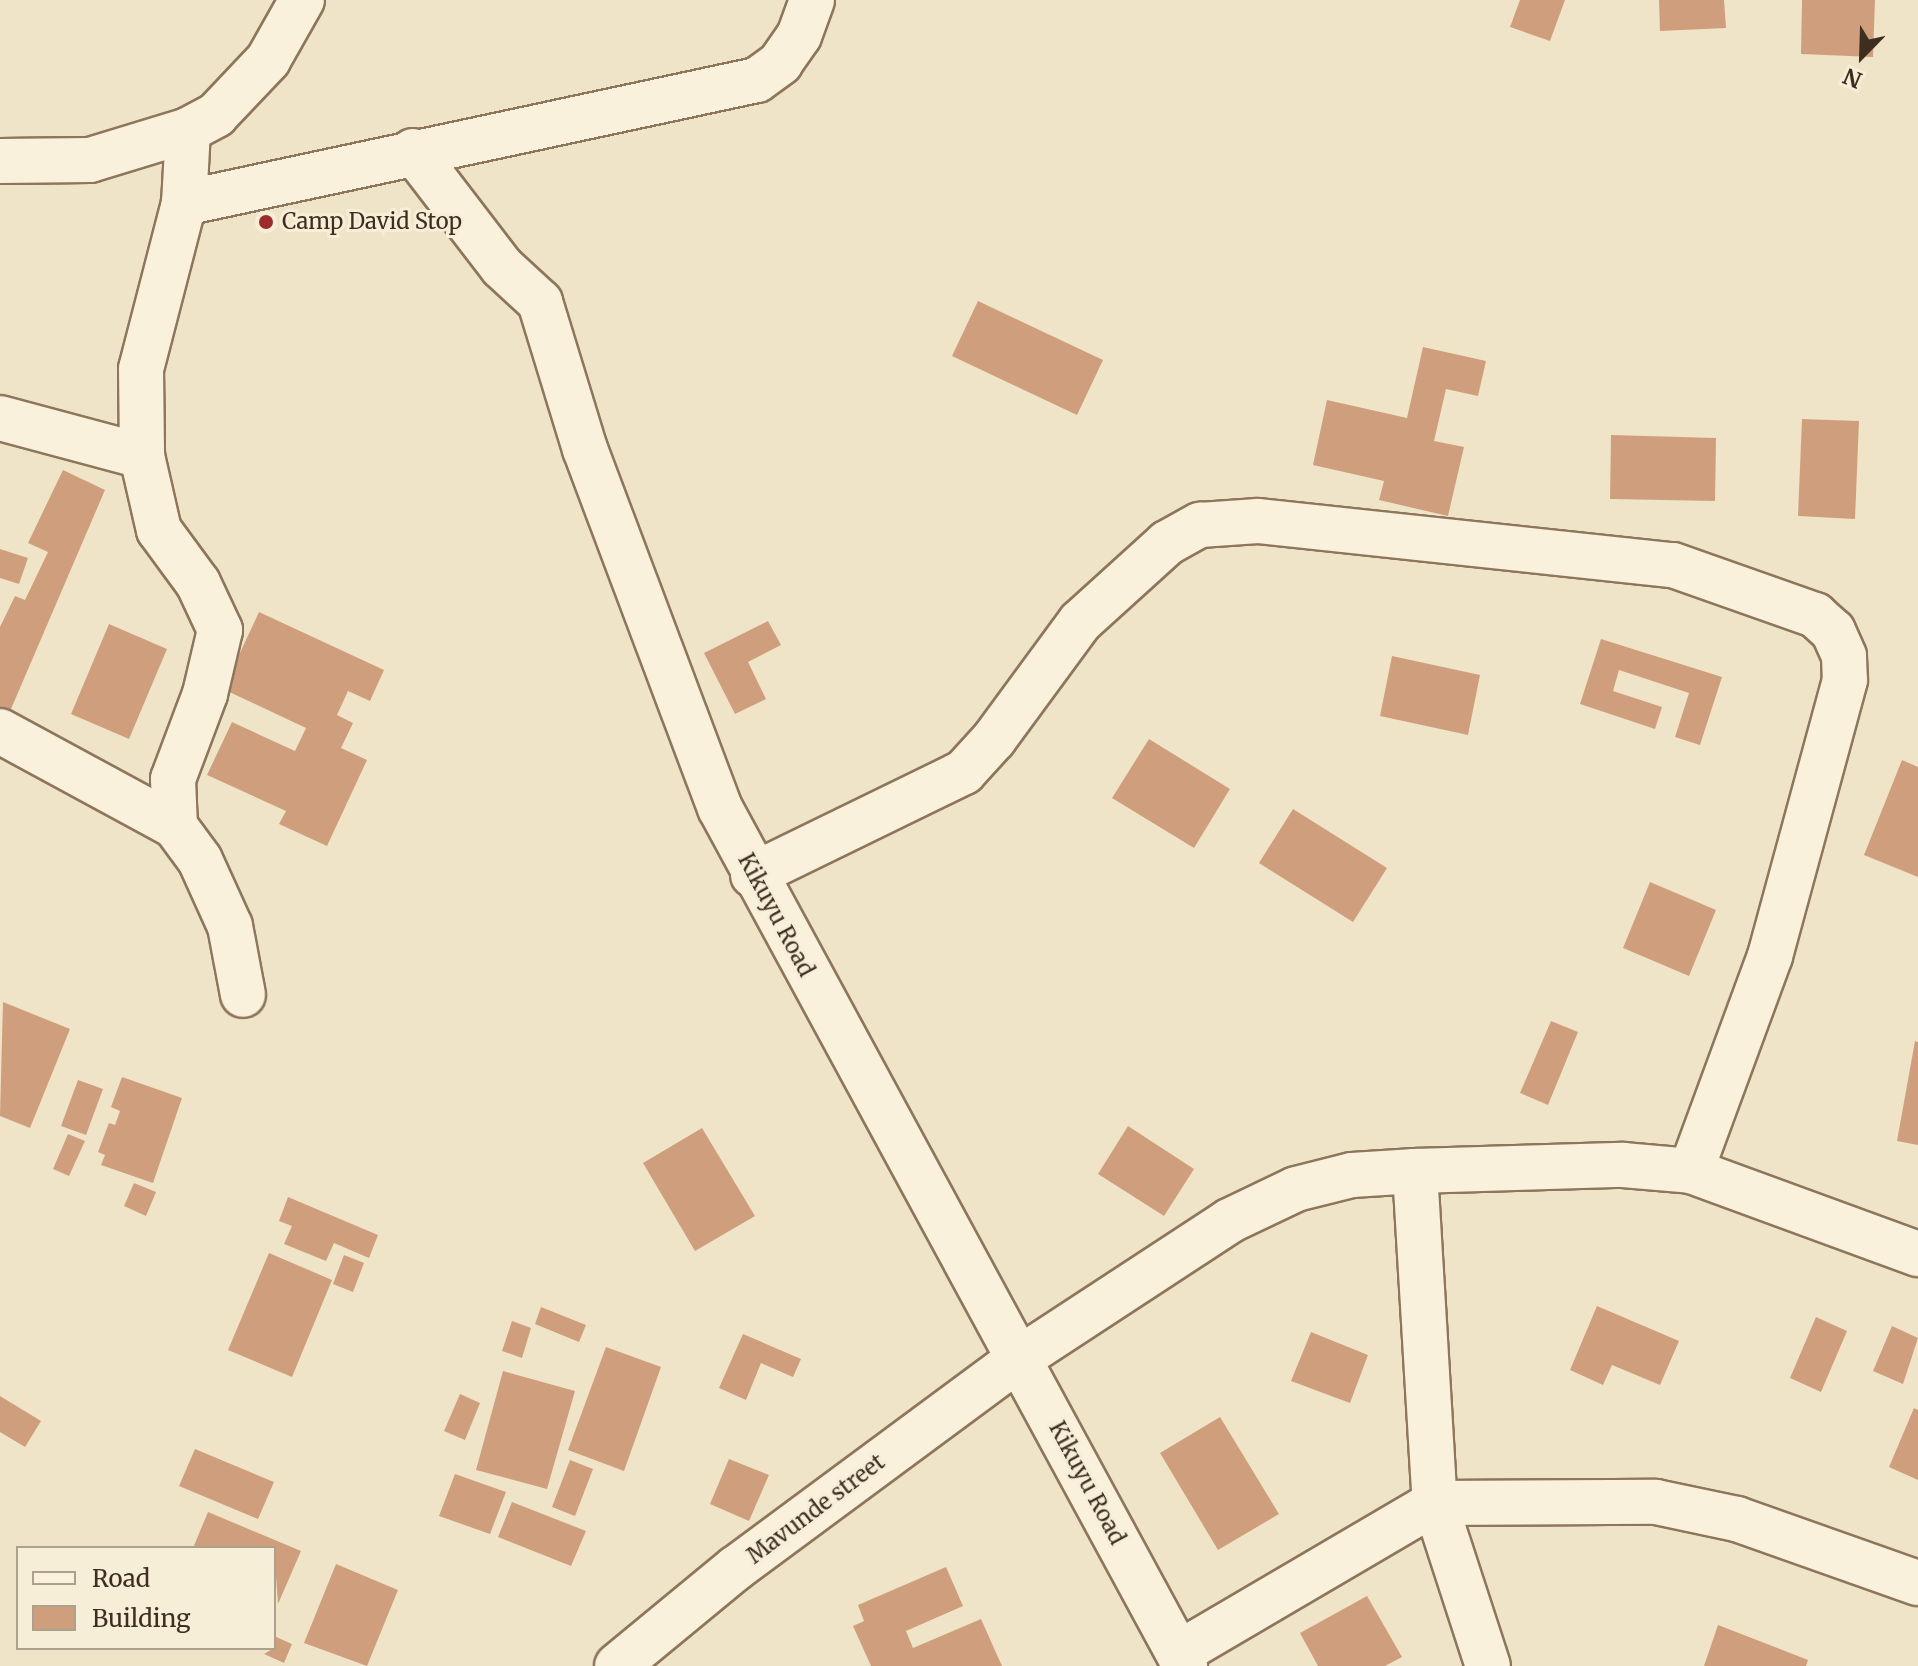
<!DOCTYPE html>
<style>
body{margin:0}
#map{position:relative;width:1918px;height:1666px;overflow:hidden;background:#f0e4c8;font-family:Merriweather,serif}
div>[style]{position:absolute}
.building>*{inset:0;background:#cf9f7d}
.roads{filter:drop-shadow(2px 0 #8d765c) drop-shadow(-2px 0 #8d765c) drop-shadow(0 2px #8d765c) drop-shadow(0 -2px #8d765c)}
.minor>*{height:44px;margin:-22px;padding:0 22px;transform-origin:22px;border-radius:22px;background:#faf1dc}
.dots>*{width:22px;height:22px;translate:-50% -50%;box-sizing:border-box;border:4px solid #f7eed8;border-radius:50%}
span{translate:-50% -50%;white-space:nowrap;text-align:center;line-height:1.15;-webkit-text-stroke:6px #f7eed8;paint-order:stroke}
.poi-label{font-size:22px;color:#3d2e20}
.left{translate:0 -50%;text-align:left}
.street-label{font-size:22px;color:#3d2e20}
.legend{position:absolute;left:16px;top:1546px;width:260px;height:104px;box-sizing:border-box;background:#f7eed8;border:2px solid #ada18e;margin:0;padding:10px 14px;list-style:none;font-size:24px;color:#3d2e20}
.legend li{display:flex;align-items:center;gap:16px;height:40px}
.legend b{width:40px;border:2px solid #ada18e}
.north{position:absolute;left:1822px;top:16px;width:80px;height:80px;-webkit-text-stroke:6px #f7eed8;paint-order:stroke;rotate:203deg;font-size:22px;font-weight:700;line-height:32px;text-align:center;color:#3d2e20}
.north::after{content:'';display:block;margin:auto;width:28px;height:36px;background:#3d2e20;clip-path:polygon(50% 0,100% 100%,50% 72%,0 100%)}
</style>
<div id="map">
<div class="building">
<i style="clip-path:polygon(1520px 0,1565px 0,1550px 41px,1510px 27px)"></i>
<i style="clip-path:polygon(1659px 0,1724px 0,1726px 28px,1660px 31px)"></i>
<i style="clip-path:polygon(1802px 0,1875px 0,1873px 57px,1801px 54px)"></i>
<i style="clip-path:polygon(978px 301px,1103px 360px,1077px 415px,952px 356px)"></i>
<i style="clip-path:polygon(1423px 347px,1486px 361px,1478px 396px,1446px 389px,1434px 441px,1464px 447px,1448px 516px,1379px 500px,1384px 481px,1313px 465px,1327px 400px,1407px 418px)"></i>
<i style="clip-path:polygon(1802px 419px,1859px 421px,1855px 519px,1798px 516px)"></i>
<i style="clip-path:polygon(1611px 435px,1716px 438px,1715px 501px,1610px 499px)"></i>
<i style="clip-path:polygon(63px 470px,105px 490px,8px 716px,0 712px,0 627px,15px 596px,25px 600px,48px 552px,28px 543px)"></i>
<i style="clip-path:polygon(0 549px,28px 558px,19px 584px,0 578px)"></i>
<i style="clip-path:polygon(259px 612px,384px 670px,370px 701px,348px 691px,337px 715px,353px 723px,341px 748px,367px 760px,327px 846px,279px 824px,286px 811px,207px 775px,232px 722px,295px 751px,306px 728px,223px 689px)"></i>
<i style="clip-path:polygon(768px 621px,781px 645px,748px 662px,766px 699px,735px 714px,704px 653px)"></i>
<i style="clip-path:polygon(109px 624px,167px 649px,129px 739px,71px 714px)"></i>
<i style="clip-path:polygon(1601px 639px,1722px 677px,1700px 745px,1675px 737px,1689px 693px,1619px 670px,1613px 691px,1662px 707px,1655px 729px,1580px 704px)"></i>
<i style="clip-path:polygon(1392px 656px,1480px 675px,1468px 735px,1380px 716px)"></i>
<i style="clip-path:polygon(1149px 739px,1230px 789px,1194px 848px,1112px 798px)"></i>
<i style="clip-path:polygon(1902px 760px,1918px 767px,1918px 877px,1864px 855px)"></i>
<i style="clip-path:polygon(1293px 809px,1387px 868px,1353px 922px,1259px 863px)"></i>
<i style="clip-path:polygon(1650px 882px,1716px 910px,1689px 976px,1623px 948px)"></i>
<i style="clip-path:polygon(3px 1002px,70px 1029px,30px 1128px,0 1116px)"></i>
<i style="clip-path:polygon(1551px 1021px,1578px 1032px,1548px 1105px,1520px 1093px)"></i>
<i style="clip-path:polygon(1915px 1041px,1918px 1042px,1918px 1145px,1897px 1141px)"></i>
<i style="clip-path:polygon(122px 1077px,182px 1098px,153px 1183px,101px 1165px,105px 1155px,98px 1152px,109px 1123px,115px 1125px,120px 1111px,111px 1107px)"></i>
<i style="clip-path:polygon(78px 1080px,103px 1089px,86px 1135px,61px 1126px)"></i>
<i style="clip-path:polygon(1128px 1126px,1194px 1169px,1164px 1216px,1098px 1174px)"></i>
<i style="clip-path:polygon(702px 1128px,755px 1216px,695px 1251px,643px 1163px)"></i>
<i style="clip-path:polygon(68px 1134px,85px 1141px,69px 1176px,53px 1169px)"></i>
<i style="clip-path:polygon(134px 1183px,156px 1192px,146px 1216px,124px 1206px)"></i>
<i style="clip-path:polygon(288px 1197px,378px 1235px,369px 1258px,334px 1243px,326px 1261px,284px 1244px,292px 1226px,279px 1221px)"></i>
<i style="clip-path:polygon(269px 1253px,332px 1280px,292px 1377px,228px 1350px)"></i>
<i style="clip-path:polygon(344px 1255px,364px 1263px,353px 1292px,333px 1284px)"></i>
<i style="clip-path:polygon(1597px 1306px,1679px 1341px,1660px 1385px,1612px 1365px,1603px 1385px,1570px 1370px)"></i>
<i style="clip-path:polygon(541px 1307px,586px 1325px,579px 1342px,535px 1324px)"></i>
<i style="clip-path:polygon(1816px 1317px,1847px 1331px,1821px 1392px,1790px 1378px)"></i>
<i style="clip-path:polygon(512px 1321px,531px 1328px,522px 1358px,502px 1351px)"></i>
<i style="clip-path:polygon(1892px 1326px,1918px 1338px,1903px 1384px,1873px 1371px)"></i>
<i style="clip-path:polygon(1311px 1332px,1368px 1355px,1350px 1403px,1291px 1381px)"></i>
<i style="clip-path:polygon(743px 1334px,801px 1359px,793px 1377px,761px 1363px,746px 1400px,719px 1388px)"></i>
<i style="clip-path:polygon(606px 1347px,661px 1367px,624px 1471px,568px 1450px)"></i>
<i style="clip-path:polygon(503px 1371px,575px 1391px,547px 1489px,476px 1470px)"></i>
<i style="clip-path:polygon(460px 1394px,480px 1403px,465px 1440px,444px 1431px)"></i>
<i style="clip-path:polygon(0 1396px,41px 1421px,25px 1447px,0 1432px)"></i>
<i style="clip-path:polygon(1914px 1408px,1918px 1410px,1918px 1480px,1889px 1467px)"></i>
<i style="clip-path:polygon(1220px 1417px,1279px 1514px,1218px 1550px,1160px 1453px)"></i>
<i style="clip-path:polygon(195px 1449px,274px 1482px,258px 1519px,179px 1486px)"></i>
<i style="clip-path:polygon(729px 1459px,769px 1475px,749px 1521px,710px 1504px)"></i>
<i style="clip-path:polygon(570px 1460px,593px 1469px,575px 1516px,552px 1507px)"></i>
<i style="clip-path:polygon(455px 1474px,506px 1492px,490px 1534px,439px 1516px)"></i>
<i style="clip-path:polygon(512px 1502px,586px 1531px,571px 1566px,498px 1537px)"></i>
<i style="clip-path:polygon(208px 1512px,301px 1551px,278px 1604px,274px 1548px,193px 1548px)"></i>
<i style="clip-path:polygon(336px 1564px,398px 1590px,367px 1666px,304px 1643px)"></i>
<i style="clip-path:polygon(946px 1567px,963px 1606px,906px 1631px,913px 1648px,981px 1619px,1002px 1666px,871px 1666px,853px 1626px,864px 1621px,858px 1605px)"></i>
<i style="clip-path:polygon(1367px 1596px,1402px 1657px,1385px 1666px,1318px 1666px,1300px 1633px)"></i>
<i style="clip-path:polygon(1718px 1625px,1808px 1660px,1806px 1666px,1704px 1666px)"></i>
<i style="clip-path:polygon(274px 1636px,292px 1644px,284px 1663px,264px 1654px,274px 1648px)"></i>
</div>
<div class="roads">
<div class="minor">
<i style="left:188px;top:130px;width:73px;rotate:93.1deg"></i>
<i style="left:184px;top:203px;width:171px;rotate:104.5deg"></i>
<i style="left:141px;top:369px;width:87px;rotate:89.3deg"></i>
<i style="left:142px;top:456px;width:76px;rotate:77.1deg"></i>
<i style="left:159px;top:530px;width:66px;rotate:53.7deg"></i>
<i style="left:198px;top:583px;width:52px;rotate:64.9deg"></i>
<i style="left:220px;top:630px;width:66px;rotate:103.2deg"></i>
<i style="left:205px;top:694px;width:91px;rotate:110.6deg"></i>
<i style="left:173px;top:779px;width:47px;rotate:87.6deg"></i>
<i style="left:175px;top:826px;width:42px;rotate:53.7deg"></i>
<i style="left:200px;top:860px;width:72px;rotate:65.6deg"></i>
<i style="left:230px;top:926px;width:70px;rotate:79.3deg"></i>
<i style="left:413px;top:151px;width:146px;rotate:52.5deg"></i>
<i style="left:502px;top:267px;width:52px;rotate:42.6deg"></i>
<i style="left:540px;top:302px;width:154px;rotate:73deg"></i>
<i style="left:585px;top:449px;width:384px;rotate:69.4deg"></i>
<i style="left:720px;top:808px;width:976px;rotate:61.54deg"></i>
<i style="left:0;top:161px;width:90px;rotate:-0.6deg"></i>
<i style="left:90px;top:160px;width:102px;rotate:-17deg"></i>
<i style="left:188px;top:130px;width:32px;rotate:-28deg"></i>
<i style="left:216px;top:115px;width:76px;rotate:-46.6deg"></i>
<i style="left:268px;top:60px;width:69px;rotate:-60.5deg"></i>
<i style="left:184px;top:203px;width:586px;rotate:-12.12deg"></i>
<i style="left:757px;top:80px;width:29px;rotate:-36deg"></i>
<i style="left:780px;top:63px;width:33px;rotate:-55deg"></i>
<i style="left:799px;top:36px;width:38px;rotate:-70deg"></i>
<i style="left:0;top:418px;width:147px;rotate:15deg"></i>
<i style="left:0;top:731px;width:199px;rotate:28.5deg"></i>
<i style="left:753px;top:875px;width:235px;rotate:-26deg"></i>
<i style="left:964px;top:772px;width:45px;rotate:-47.7deg"></i>
<i style="left:994px;top:739px;width:145px;rotate:-53.7deg"></i>
<i style="left:1080px;top:622px;width:118px;rotate:-42.2deg"></i>
<i style="left:1167px;top:543px;width:38px;rotate:-29deg"></i>
<i style="left:1200px;top:525px;width:58px;rotate:-3.9deg"></i>
<i style="left:1258px;top:521px;width:417px;rotate:6.1deg"></i>
<i style="left:1673px;top:565px;width:151px;rotate:19.4deg"></i>
<i style="left:1815px;top:615px;width:24px;rotate:42deg"></i>
<i style="left:1833px;top:631px;width:27px;rotate:66deg"></i>
<i style="left:1844px;top:656px;width:24px;rotate:88deg"></i>
<i style="left:1845px;top:680px;width:286px;rotate:105.2deg"></i>
<i style="left:1770px;top:956px;width:229px;rotate:110.2deg"></i>
<i style="left:1415px;top:1171px;width:333px;rotate:86.6deg"></i>
<i style="left:1435px;top:1503px;width:171px;rotate:72deg"></i>
<i style="left:1179px;top:1653px;width:297px;rotate:-30.4deg"></i>
<i style="left:1435px;top:1503px;width:221px;rotate:-0.3deg"></i>
<i style="left:1656px;top:1502px;width:83px;rotate:11.9deg"></i>
<i style="left:1737px;top:1519px;width:192px;rotate:19.5deg"></i>
<i style="left:617px;top:1666px;width:154px;rotate:-39.5deg"></i>
<i style="left:736px;top:1568px;width:353px;rotate:-36.5deg"></i>
<i style="left:1020px;top:1358px;width:250px;rotate:-33.2deg"></i>
<i style="left:1229px;top:1221px;width:74px;rotate:-25.5deg"></i>
<i style="left:1296px;top:1189px;width:58px;rotate:-14deg"></i>
<i style="left:1352px;top:1175px;width:63px;rotate:-3.6deg"></i>
<i style="left:1415px;top:1171px;width:208px;rotate:-1.7deg"></i>
<i style="left:1623px;top:1165px;width:68px;rotate:5deg"></i>
<i style="left:1691px;top:1171px;width:242px;rotate:20.1deg"></i>
</div>
</div>
<div class="dots">
<i style="left:266px;top:222px;background:#9e2a2b"></i>
</div>
<div class="poi-label">
<span class="left" style="left:282px;top:222px">Camp David Stop</span>
</div>
<div class="street-label">
<span style="left:776px;top:915px;rotate:62deg">Kikuyu Road</span>
<span style="left:1087px;top:1483px;rotate:62deg">Kikuyu Road</span>
<span style="left:816px;top:1509px;rotate:-37deg">Mavunde street</span>
</div>
<ul class="legend">
<li><b style="height:10px;background:#faf1dc"></b>Road</li>
<li><b style="height:22px;background:#cf9f7d"></b>Building</li>
</ul>
<div class="north">N</div>
</div>
